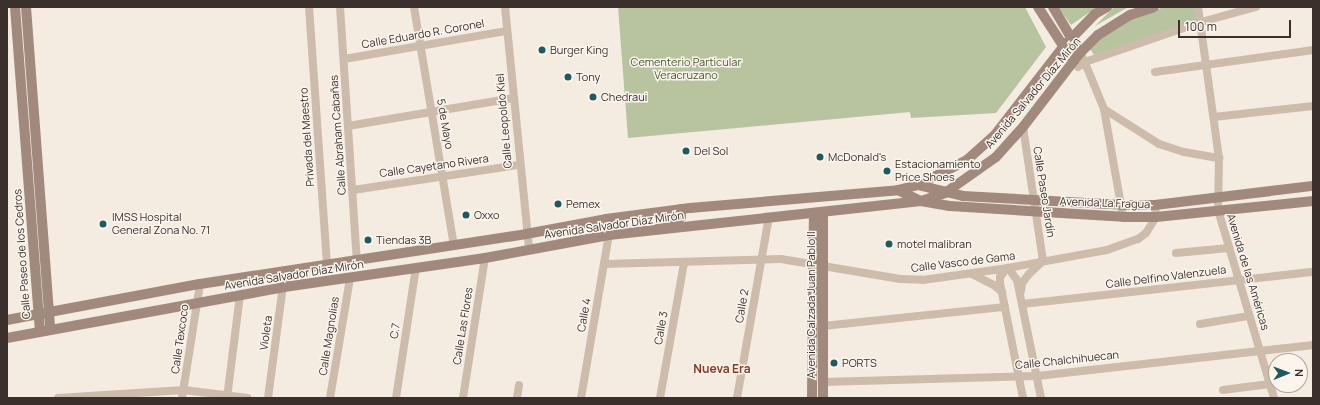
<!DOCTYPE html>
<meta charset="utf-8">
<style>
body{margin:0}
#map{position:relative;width:1320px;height:405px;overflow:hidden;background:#f4ebe1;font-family:Manrope,sans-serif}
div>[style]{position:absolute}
.green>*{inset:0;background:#b8c4a0}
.street>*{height:8px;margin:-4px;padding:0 4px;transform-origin:4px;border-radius:4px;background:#cdbbac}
.secondary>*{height:10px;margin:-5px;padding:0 5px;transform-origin:5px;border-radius:5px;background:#a18a7d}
.dots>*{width:11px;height:11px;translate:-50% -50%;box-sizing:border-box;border:2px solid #fbf5ee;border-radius:50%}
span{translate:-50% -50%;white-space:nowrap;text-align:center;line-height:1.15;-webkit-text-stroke:3px #fbf5ee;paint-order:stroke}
.street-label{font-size:11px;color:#3b302b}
.poi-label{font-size:11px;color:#3b302b}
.left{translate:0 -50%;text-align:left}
.park-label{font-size:11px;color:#4a5a2e}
.neighbourhood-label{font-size:12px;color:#8c3b22;font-weight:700}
.frame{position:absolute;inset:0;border:8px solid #3b302b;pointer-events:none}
.north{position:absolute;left:1268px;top:353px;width:40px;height:40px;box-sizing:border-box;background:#fbf5ee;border:1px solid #aea6a0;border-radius:50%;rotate:89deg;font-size:11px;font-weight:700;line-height:16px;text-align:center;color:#3b302b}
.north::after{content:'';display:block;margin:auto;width:14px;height:18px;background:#1f5a5e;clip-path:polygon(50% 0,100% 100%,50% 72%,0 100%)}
.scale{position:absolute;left:1178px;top:20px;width:113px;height:18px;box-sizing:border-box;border:2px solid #3b302b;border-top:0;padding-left:5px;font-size:12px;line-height:14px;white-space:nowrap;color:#3b302b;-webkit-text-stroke:3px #fbf5ee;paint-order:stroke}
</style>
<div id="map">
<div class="green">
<i style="clip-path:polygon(618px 7px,1025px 7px,1046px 47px,996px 113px,911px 118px,910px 112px,628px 138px)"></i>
<i style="clip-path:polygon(1058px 7px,1097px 7px,1071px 25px)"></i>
<i style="clip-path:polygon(1129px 7px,1125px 9px,1095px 26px,1113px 8px)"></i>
<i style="clip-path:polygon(1164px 7px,1194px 7px,1197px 20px,1095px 56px,1090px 49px,1115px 25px)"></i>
</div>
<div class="street">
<i style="left:309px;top:7px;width:258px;rotate:86deg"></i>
<i style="left:340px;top:7px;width:255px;rotate:86.2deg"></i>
<i style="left:414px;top:7px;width:241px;rotate:80.5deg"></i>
<i style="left:505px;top:7px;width:243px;rotate:84.3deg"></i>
<i style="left:1198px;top:7px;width:152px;rotate:82.1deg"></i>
<i style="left:1219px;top:158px;width:52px;rotate:91.1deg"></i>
<i style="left:1218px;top:210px;width:196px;rotate:73.4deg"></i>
<i style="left:1083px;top:58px;width:55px;rotate:67.6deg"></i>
<i style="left:1104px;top:109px;width:110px;rotate:80deg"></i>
<i style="left:344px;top:59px;width:164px;rotate:-9.8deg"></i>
<i style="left:1078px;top:67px;width:9px;rotate:-36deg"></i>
<i style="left:1085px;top:62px;width:123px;rotate:-19deg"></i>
<i style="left:1201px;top:22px;width:57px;rotate:-15.3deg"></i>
<i style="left:1155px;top:72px;width:160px;rotate:-7.9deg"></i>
<i style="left:1104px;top:109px;width:65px;rotate:32.5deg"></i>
<i style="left:1159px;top:144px;width:26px;rotate:18deg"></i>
<i style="left:1184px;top:152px;width:36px;rotate:10deg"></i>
<i style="left:1214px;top:117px;width:100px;rotate:-6.3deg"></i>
<i style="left:348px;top:126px;width:167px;rotate:-9.6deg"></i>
<i style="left:1023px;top:127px;width:135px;rotate:81.5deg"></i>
<i style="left:353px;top:190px;width:168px;rotate:-8.6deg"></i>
<i style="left:1176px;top:253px;width:53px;rotate:-5.4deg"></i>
<i style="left:604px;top:264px;width:177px;rotate:-1.6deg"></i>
<i style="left:781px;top:259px;width:121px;rotate:9.5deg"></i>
<i style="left:900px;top:279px;width:23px;rotate:2deg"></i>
<i style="left:923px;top:280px;width:86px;rotate:-8deg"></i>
<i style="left:1008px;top:268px;width:101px;rotate:-10.3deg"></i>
<i style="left:1107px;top:250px;width:33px;rotate:-20deg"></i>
<i style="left:1138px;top:239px;width:10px;rotate:-37deg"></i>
<i style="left:1146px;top:233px;width:19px;rotate:-58deg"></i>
<i style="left:1156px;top:217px;width:12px;rotate:-95deg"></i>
<i style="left:1008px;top:268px;width:15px;rotate:53deg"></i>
<i style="left:1017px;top:280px;width:120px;rotate:78.5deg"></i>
<i style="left:1006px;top:269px;width:10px;rotate:127deg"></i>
<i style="left:1000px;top:277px;width:6px;rotate:90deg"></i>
<i style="left:1000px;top:283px;width:117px;rotate:78.7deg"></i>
<i style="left:972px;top:274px;width:25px;rotate:27deg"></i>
<i style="left:994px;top:285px;width:11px;rotate:41deg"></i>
<i style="left:1021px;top:291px;width:8px;rotate:-83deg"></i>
<i style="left:1022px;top:283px;width:11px;rotate:-52deg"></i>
<i style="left:1029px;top:274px;width:16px;rotate:-43deg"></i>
<i style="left:1022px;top:304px;width:293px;rotate:-6.3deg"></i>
<i style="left:1200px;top:324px;width:50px;rotate:-9.3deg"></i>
<i style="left:823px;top:326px;width:183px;rotate:-6deg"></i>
<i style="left:823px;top:382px;width:214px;rotate:-1.6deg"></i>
<i style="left:1037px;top:376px;width:278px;rotate:-6.4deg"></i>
<i style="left:1223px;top:390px;width:47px;rotate:-7.3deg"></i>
<i style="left:58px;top:398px;width:126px;rotate:-3.6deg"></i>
<i style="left:184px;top:390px;width:64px;rotate:7.2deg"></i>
<i style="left:182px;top:398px;width:115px;rotate:-81deg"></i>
<i style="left:227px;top:398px;width:104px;rotate:-82.8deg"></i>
<i style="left:268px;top:398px;width:129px;rotate:-82.4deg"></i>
<i style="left:330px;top:398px;width:122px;rotate:-80.5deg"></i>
<i style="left:396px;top:398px;width:132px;rotate:-81.3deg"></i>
<i style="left:463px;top:398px;width:142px;rotate:-81.1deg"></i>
<i style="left:517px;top:398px;width:13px;rotate:-81deg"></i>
<i style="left:581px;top:398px;width:165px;rotate:-80.3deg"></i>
<i style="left:660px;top:398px;width:137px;rotate:-79.9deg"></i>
<i style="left:737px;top:398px;width:184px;rotate:-80deg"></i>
</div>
<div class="secondary">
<i style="left:15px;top:7px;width:325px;rotate:85.6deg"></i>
<i style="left:26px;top:7px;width:323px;rotate:85.7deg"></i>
<i style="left:1038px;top:7px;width:64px;rotate:57.1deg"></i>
<i style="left:1053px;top:7px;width:53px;rotate:59.6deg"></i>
<i style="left:918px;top:185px;width:46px;rotate:13.7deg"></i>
<i style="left:963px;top:196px;width:159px;rotate:3.2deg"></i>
<i style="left:1122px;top:205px;width:33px"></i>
<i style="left:1155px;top:205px;width:159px;rotate:-6.9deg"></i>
<i style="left:898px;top:190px;width:25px;rotate:26deg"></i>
<i style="left:921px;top:201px;width:29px;rotate:10deg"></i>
<i style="left:950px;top:206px;width:173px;rotate:3.6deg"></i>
<i style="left:1123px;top:217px;width:33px"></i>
<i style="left:1156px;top:217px;width:158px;rotate:-5.8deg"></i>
<i style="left:823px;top:213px;width:185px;rotate:90deg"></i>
<i style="left:660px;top:224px;width:18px;rotate:-13deg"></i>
<i style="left:678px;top:220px;width:4px;rotate:-45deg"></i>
<i style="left:681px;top:217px;width:8px;rotate:-90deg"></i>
<i style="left:7px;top:320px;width:196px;rotate:-10.6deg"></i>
<i style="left:200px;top:284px;width:330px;rotate:-8.7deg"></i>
<i style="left:526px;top:234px;width:81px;rotate:-10.6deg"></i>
<i style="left:606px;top:219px;width:85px;rotate:-7.5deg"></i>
<i style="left:690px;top:208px;width:209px;rotate:-4.9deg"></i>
<i style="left:898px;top:190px;width:21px;rotate:-14deg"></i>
<i style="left:918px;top:185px;width:55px;rotate:-27deg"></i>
<i style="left:967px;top:160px;width:36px;rotate:-42deg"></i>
<i style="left:994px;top:136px;width:113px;rotate:-52.2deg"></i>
<i style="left:1063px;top:47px;width:46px;rotate:-45.9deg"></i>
<i style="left:1095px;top:14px;width:14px;rotate:-30deg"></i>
<i style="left:7px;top:338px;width:282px;rotate:-10.4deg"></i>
<i style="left:284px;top:287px;width:203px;rotate:-8.2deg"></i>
<i style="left:485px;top:258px;width:126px;rotate:-10.5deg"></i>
<i style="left:609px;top:235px;width:314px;rotate:-6.2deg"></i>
<i style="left:921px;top:201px;width:25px;rotate:-18deg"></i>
<i style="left:945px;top:193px;width:62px;rotate:-35.2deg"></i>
<i style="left:996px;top:157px;width:40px;rotate:-48deg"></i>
<i style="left:1023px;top:127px;width:93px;rotate:-52.4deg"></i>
<i style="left:1080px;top:53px;width:25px;rotate:-45deg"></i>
<i style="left:1098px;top:35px;width:38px;rotate:-32deg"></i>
<i style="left:1130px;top:15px;width:25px;rotate:-18deg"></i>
<i style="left:812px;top:398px;width:185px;rotate:-89.4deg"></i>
</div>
<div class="dots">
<i style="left:542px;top:50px;background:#1f5a5e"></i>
<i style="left:568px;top:77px;background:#1f5a5e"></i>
<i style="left:593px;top:97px;background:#1f5a5e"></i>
<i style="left:686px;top:151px;background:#1f5a5e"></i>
<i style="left:820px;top:157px;background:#1f5a5e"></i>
<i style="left:887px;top:171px;background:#1f5a5e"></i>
<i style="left:558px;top:204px;background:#1f5a5e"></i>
<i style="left:466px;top:215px;background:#1f5a5e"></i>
<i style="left:103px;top:224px;background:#1f5a5e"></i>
<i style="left:368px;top:240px;background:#1f5a5e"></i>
<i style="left:889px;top:244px;background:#1f5a5e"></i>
<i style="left:834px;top:363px;background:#1f5a5e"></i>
</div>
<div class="street-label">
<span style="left:423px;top:34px;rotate:-10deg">Calle Eduardo R. Coronel</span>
<span style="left:1033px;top:93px;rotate:-50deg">Avenida Salvador Díaz Mirón</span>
<span style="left:504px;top:121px;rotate:-95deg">Calle Leopoldo Kiel</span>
<span style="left:445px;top:124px;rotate:80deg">5 de Mayo</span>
<span style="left:338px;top:135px;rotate:-94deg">Calle Abraham Cabañas</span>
<span style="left:307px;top:137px;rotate:-94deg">Privada del Maestro</span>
<span style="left:434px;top:166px;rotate:-8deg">Calle Cayetano Rivera</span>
<span style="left:1044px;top:192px;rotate:81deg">Calle Paseo Jardín</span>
<span style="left:1105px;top:203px;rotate:2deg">Avenida La Fragua</span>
<span style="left:614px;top:225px;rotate:-8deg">Avenida Salvador Díaz Mirón</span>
<span style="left:22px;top:254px;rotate:-94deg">Calle Paseo de los Cedros</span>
<span style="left:963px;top:262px;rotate:-7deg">Calle Vasco de Gama</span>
<span style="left:1248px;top:272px;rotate:73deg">Avenida de las Américas</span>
<span style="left:294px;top:275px;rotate:-9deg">Avenida Salvador Díaz Mirón</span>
<span style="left:1166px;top:277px;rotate:-7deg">Calle Delfino Valenzuela</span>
<span style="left:811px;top:305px;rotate:-90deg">Avenida Calzada Juan Pablo II</span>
<span style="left:742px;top:306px;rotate:-80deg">Calle 2</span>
<span style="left:584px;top:315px;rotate:-80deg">Calle 4</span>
<span style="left:463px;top:326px;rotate:-81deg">Calle Las Flores</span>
<span style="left:661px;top:328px;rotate:-80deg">Calle 3</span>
<span style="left:395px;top:331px;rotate:-81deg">C.7</span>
<span style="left:266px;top:333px;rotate:-82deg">Violeta</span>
<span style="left:329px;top:336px;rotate:-81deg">Calle Magnolias</span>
<span style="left:180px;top:339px;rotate:-82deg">Calle Texcoco</span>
<span style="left:1067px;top:360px;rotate:-6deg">Calle Chalchihuecan</span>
</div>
<div class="poi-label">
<span class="left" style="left:550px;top:50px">Burger King</span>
<span class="left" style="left:576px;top:77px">Tony</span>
<span class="left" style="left:601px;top:97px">Chedraui</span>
<span class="left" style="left:694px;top:151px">Del Sol</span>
<span class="left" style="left:828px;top:157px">McDonald's</span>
<span class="left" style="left:895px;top:171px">Estacionamiento<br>Price Shoes</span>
<span class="left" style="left:566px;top:204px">Pemex</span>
<span class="left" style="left:474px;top:215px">Oxxo</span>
<span class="left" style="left:112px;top:224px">IMSS Hospital<br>General Zona No. 71</span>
<span class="left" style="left:376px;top:240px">Tiendas 3B</span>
<span class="left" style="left:897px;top:244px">motel malibran</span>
<span class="left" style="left:842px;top:363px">PORTS</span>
</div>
<div class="park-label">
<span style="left:686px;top:69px">Cementerio Particular<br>Veracruzano</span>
</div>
<div class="neighbourhood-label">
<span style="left:722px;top:369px">Nueva Era</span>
</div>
<div class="frame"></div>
<div class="north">N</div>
<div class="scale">100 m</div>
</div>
